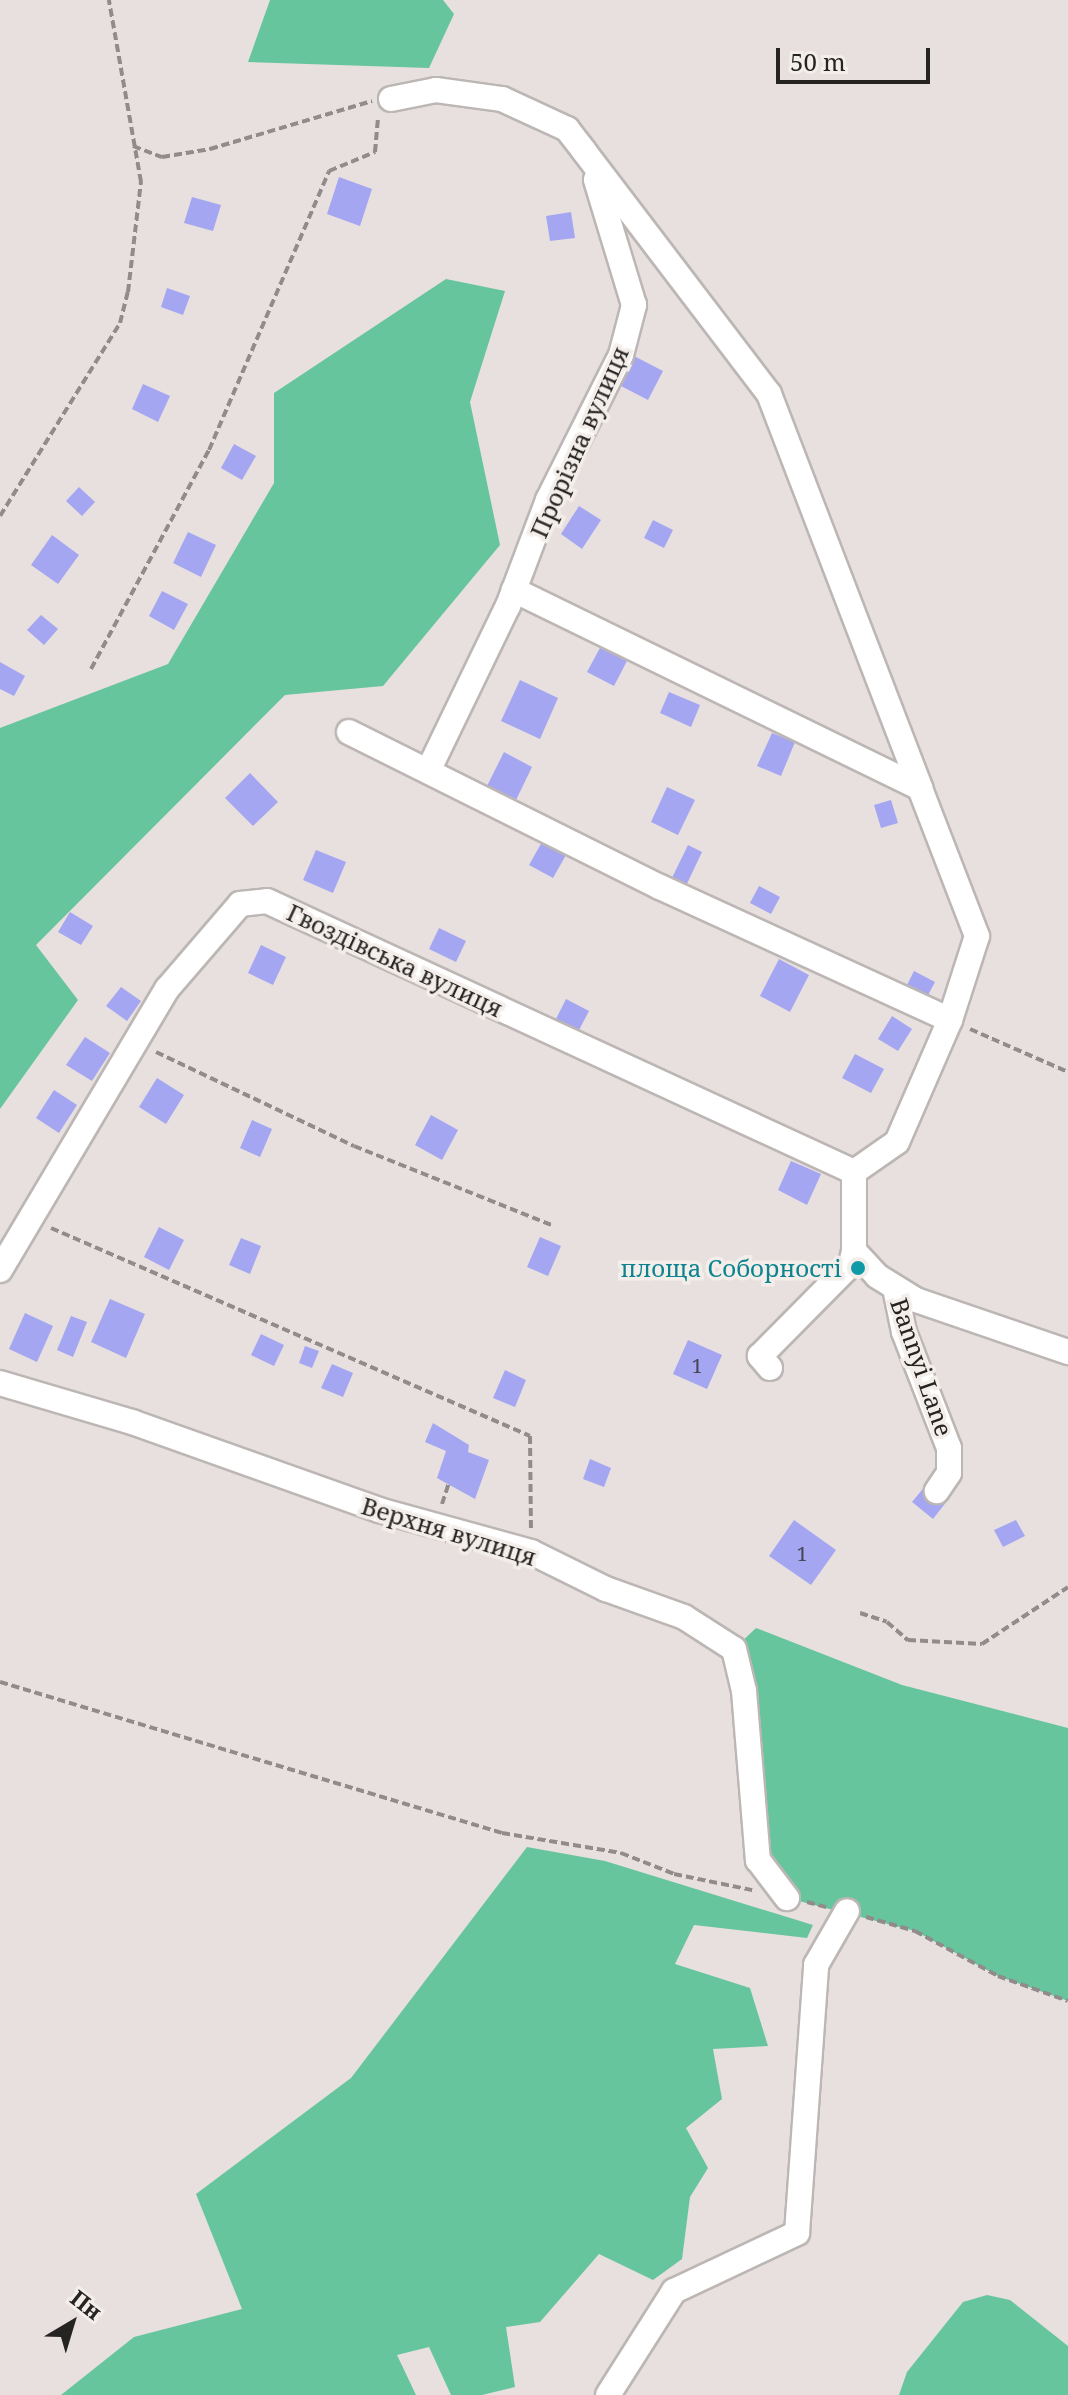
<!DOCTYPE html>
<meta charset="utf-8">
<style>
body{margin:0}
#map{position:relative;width:1068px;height:2395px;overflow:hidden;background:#e7e0de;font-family:"Noto Serif",serif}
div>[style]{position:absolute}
.forest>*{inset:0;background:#67c59d}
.building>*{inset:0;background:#a5a6f1}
.path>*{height:4px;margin-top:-2px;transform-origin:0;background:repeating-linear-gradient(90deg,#918c8b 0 8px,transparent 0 12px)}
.roads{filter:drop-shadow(2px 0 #bcb6b4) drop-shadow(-2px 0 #bcb6b4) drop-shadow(0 2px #bcb6b4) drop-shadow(0 -2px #bcb6b4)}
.minor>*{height:24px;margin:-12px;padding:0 12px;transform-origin:12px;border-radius:12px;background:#fff}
.dots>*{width:22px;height:22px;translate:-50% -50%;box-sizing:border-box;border:4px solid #f4eeeb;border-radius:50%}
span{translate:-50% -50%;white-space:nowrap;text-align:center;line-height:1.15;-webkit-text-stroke:7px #f4eeeb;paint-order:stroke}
.number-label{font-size:20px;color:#464456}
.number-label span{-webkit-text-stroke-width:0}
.street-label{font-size:24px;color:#262423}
.culture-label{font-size:24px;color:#0d838f}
.right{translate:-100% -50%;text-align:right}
.north{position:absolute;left:32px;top:2283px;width:80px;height:80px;-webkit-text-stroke:6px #f4eeeb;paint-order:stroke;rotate:38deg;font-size:22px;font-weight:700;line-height:32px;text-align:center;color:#262423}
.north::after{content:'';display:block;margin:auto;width:28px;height:36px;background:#262423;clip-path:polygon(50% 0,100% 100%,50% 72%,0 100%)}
.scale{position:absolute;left:776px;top:48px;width:154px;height:36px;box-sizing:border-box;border:4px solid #262423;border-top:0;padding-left:10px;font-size:24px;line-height:28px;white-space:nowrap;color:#262423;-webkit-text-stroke:6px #f4eeeb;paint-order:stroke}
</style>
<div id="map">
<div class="forest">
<i style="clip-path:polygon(270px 0,443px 0,454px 14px,429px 68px,248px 62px)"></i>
<i style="clip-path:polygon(446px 279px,505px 291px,470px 402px,500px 545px,383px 686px,285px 695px,36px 945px,78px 1000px,0 1109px,0 728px,168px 664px,274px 483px,274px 393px)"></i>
<i style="clip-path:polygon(756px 1628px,902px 1685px,1068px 1728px,1068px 2001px,998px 1976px,915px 1931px,787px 1898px,758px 1860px,734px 1649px)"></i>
<i style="clip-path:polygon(527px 1847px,605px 1861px,813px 1925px,807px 1938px,694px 1925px,675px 1964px,750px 1988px,768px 2046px,713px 2049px,722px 2099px,686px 2128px,708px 2168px,690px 2197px,682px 2259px,653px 2280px,599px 2254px,540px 2322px,506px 2327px,515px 2387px,482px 2395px,451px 2395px,429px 2347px,397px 2355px,416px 2395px,61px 2395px,134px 2337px,242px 2309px,196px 2194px,351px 2078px)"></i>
<i style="clip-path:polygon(987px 2295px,1010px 2300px,1068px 2346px,1068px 2395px,899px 2395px,907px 2372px,963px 2302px)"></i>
</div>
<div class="building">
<i style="clip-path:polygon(339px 177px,372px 189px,360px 226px,327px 214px)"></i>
<i style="clip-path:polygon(192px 197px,221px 205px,213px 231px,184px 223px)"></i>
<i style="clip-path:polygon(571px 212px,575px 238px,550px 241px,546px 216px)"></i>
<i style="clip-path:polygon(167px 288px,190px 296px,183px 315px,161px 307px)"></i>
<i style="clip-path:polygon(634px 356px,663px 371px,648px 400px,619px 385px)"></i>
<i style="clip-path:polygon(143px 384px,170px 396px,158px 422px,132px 409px)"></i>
<i style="clip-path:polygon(234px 444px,256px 456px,242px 480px,221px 468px)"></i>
<i style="clip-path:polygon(79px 487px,95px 502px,82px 516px,66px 501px)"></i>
<i style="clip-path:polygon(579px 506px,601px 520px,582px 549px,561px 534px)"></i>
<i style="clip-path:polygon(653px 520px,673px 530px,664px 548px,644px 538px)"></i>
<i style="clip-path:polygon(188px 532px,216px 545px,201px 577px,173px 563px)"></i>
<i style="clip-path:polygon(52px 535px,79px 555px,58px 584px,31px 565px)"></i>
<i style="clip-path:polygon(162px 591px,188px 604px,174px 630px,149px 616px)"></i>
<i style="clip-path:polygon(41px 615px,58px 629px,44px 645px,27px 630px)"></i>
<i style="clip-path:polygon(601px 646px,628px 659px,614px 686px,587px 672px)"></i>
<i style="clip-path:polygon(0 662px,25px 676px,14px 696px,0 689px)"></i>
<i style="clip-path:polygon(520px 680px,558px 698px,540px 739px,501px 721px)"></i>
<i style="clip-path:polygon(669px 692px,700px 705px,691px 727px,660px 713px)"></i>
<i style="clip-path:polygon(772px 733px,795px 742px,781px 776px,757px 766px)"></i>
<i style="clip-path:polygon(504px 752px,532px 767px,516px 800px,487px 786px)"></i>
<i style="clip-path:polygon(250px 773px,278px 802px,253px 826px,225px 798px)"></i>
<i style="clip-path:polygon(667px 787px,695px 800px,678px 835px,651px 822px)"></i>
<i style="clip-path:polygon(891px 800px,898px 823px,881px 828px,874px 805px)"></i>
<i style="clip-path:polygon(542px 842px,566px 855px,553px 878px,529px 865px)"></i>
<i style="clip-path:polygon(688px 845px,702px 852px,684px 890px,669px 884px)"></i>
<i style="clip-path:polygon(316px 850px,346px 862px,333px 893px,303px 880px)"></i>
<i style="clip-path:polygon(759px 886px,780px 897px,771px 914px,750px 903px)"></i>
<i style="clip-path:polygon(70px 912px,93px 926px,81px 945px,58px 932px)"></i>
<i style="clip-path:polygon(439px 928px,466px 941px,456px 962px,429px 949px)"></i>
<i style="clip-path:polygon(261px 945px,286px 957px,273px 985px,248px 973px)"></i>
<i style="clip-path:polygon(779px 959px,809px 975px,790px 1012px,760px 996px)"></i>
<i style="clip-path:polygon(914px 971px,935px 982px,926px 999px,905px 989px)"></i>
<i style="clip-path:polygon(121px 987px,141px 1001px,127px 1021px,106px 1006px)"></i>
<i style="clip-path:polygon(566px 999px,589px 1011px,578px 1032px,555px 1021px)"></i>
<i style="clip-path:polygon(892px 1016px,912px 1029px,898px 1051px,878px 1039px)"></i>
<i style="clip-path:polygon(85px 1037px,110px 1053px,92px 1081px,66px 1065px)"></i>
<i style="clip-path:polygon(855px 1054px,884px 1069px,871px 1093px,842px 1078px)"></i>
<i style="clip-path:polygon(157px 1078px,184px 1095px,166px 1124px,139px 1107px)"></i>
<i style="clip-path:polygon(54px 1090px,77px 1105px,59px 1133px,36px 1118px)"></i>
<i style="clip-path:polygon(431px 1115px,458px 1130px,442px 1160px,415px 1145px)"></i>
<i style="clip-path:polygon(252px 1120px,272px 1129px,260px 1157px,240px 1148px)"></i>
<i style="clip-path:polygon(791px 1161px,821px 1174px,807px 1205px,778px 1190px)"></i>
<i style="clip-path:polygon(159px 1227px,184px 1240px,169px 1270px,144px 1257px)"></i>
<i style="clip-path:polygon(540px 1237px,561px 1246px,548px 1276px,527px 1267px)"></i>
<i style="clip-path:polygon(241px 1238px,261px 1246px,250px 1274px,229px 1265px)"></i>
<i style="clip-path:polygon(110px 1299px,145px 1314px,126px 1358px,91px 1342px)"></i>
<i style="clip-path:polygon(25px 1313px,53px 1326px,37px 1362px,9px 1349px)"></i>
<i style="clip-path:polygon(71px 1316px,87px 1322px,73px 1357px,57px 1350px)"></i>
<i style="clip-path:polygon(261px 1334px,284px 1345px,274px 1366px,251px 1355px)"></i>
<i style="clip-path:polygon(688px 1340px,722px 1355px,707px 1389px,673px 1374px)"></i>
<i style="clip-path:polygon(305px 1346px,319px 1351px,312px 1368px,299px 1363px)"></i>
<i style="clip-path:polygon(332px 1364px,353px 1373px,343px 1397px,321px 1388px)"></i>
<i style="clip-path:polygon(505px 1370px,526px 1380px,515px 1407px,493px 1398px)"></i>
<i style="clip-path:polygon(433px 1423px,469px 1445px,468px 1452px,489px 1460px,475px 1499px,437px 1478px,446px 1451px,425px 1442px)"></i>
<i style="clip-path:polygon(590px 1459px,611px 1468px,604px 1487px,583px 1479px)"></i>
<i style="clip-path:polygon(926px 1485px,947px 1501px,933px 1519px,912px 1502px)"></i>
<i style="clip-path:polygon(794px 1520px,836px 1550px,811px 1585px,769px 1556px)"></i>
<i style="clip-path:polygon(1016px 1520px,1025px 1536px,1003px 1547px,994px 1530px)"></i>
</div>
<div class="path">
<i style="left:133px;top:146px;width:31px;rotate:21deg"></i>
<i style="left:162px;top:157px;width:49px;rotate:-9.5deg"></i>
<i style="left:210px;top:149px;width:169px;rotate:-16.5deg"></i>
<i style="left:0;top:516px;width:227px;rotate:-58.1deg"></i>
<i style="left:120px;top:323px;width:32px;rotate:-76deg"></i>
<i style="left:128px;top:292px;width:111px;rotate:-83.3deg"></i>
<i style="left:141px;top:182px;width:185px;rotate:-100deg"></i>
<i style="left:91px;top:669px;width:249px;rotate:-61.7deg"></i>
<i style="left:209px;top:450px;width:304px;rotate:-66.7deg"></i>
<i style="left:329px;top:171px;width:50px;rotate:-22.4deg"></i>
<i style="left:375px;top:152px;width:35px;rotate:-85deg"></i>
<i style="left:970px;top:1029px;width:107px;rotate:23.7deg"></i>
<i style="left:156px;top:1052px;width:219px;rotate:25.4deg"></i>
<i style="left:354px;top:1146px;width:213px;rotate:21.8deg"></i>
<i style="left:51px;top:1228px;width:522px;rotate:23.47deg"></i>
<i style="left:530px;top:1436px;width:96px;rotate:89.4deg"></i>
<i style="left:442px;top:1504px;width:22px;rotate:-72deg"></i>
<i style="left:860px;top:1613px;width:28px;rotate:18deg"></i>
<i style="left:887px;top:1622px;width:28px;rotate:41deg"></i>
<i style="left:908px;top:1640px;width:74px;rotate:3.1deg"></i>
<i style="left:982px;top:1644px;width:103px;rotate:-33.5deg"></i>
<i style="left:0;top:1682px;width:524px;rotate:16.74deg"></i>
<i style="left:502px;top:1833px;width:121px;rotate:9.5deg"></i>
<i style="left:621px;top:1853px;width:57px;rotate:21.6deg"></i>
<i style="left:674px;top:1874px;width:80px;rotate:11.6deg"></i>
<i style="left:807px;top:1902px;width:20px;rotate:15deg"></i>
<i style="left:866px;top:1917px;width:51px;rotate:15.9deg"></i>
<i style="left:915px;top:1931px;width:94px;rotate:28.5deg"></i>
<i style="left:998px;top:1976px;width:74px;rotate:19.7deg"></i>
</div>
<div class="roads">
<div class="minor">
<i style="left:391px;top:99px;width:46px;rotate:-11.3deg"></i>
<i style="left:436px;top:90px;width:67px;rotate:7.8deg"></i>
<i style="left:502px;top:99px;width:72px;rotate:24.8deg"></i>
<i style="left:567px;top:129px;width:28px;rotate:52deg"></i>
<i style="left:584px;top:151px;width:305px;rotate:52.7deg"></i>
<i style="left:769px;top:394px;width:422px;rotate:69deg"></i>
<i style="left:349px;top:732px;width:347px;rotate:26.5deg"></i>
<i style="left:660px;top:887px;width:319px;rotate:24.6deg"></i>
<i style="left:430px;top:767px;width:179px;rotate:-64.2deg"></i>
<i style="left:508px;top:606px;width:113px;rotate:-69.3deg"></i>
<i style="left:548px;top:500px;width:162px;rotate:-63.3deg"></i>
<i style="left:621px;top:355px;width:52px;rotate:-75.4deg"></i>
<i style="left:634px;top:305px;width:131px;rotate:-106.9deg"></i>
<i style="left:854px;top:1172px;width:79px;rotate:90deg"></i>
<i style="left:854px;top:1251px;width:34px;rotate:47deg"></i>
<i style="left:877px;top:1276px;width:46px;rotate:31.6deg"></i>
<i style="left:916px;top:1300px;width:161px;rotate:18.9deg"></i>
<i style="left:0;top:1270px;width:327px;rotate:-59.3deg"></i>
<i style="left:167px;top:989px;width:112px;rotate:-49.3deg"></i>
<i style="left:240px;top:904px;width:27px;rotate:-6deg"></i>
<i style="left:267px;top:901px;width:647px;rotate:24.78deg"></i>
<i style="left:854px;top:1172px;width:52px;rotate:-34.9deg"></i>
<i style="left:897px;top:1142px;width:133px;rotate:-66.5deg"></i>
<i style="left:950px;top:1020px;width:88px;rotate:-72.2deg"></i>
<i style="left:977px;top:936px;width:159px;rotate:-111.1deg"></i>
<i style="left:920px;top:788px;width:452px;rotate:-154deg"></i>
<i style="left:895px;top:1288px;width:45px;rotate:78.4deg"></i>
<i style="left:904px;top:1332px;width:124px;rotate:68.8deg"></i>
<i style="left:949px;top:1448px;width:25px;rotate:90deg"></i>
<i style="left:949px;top:1473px;width:22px;rotate:124deg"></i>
<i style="left:770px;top:1368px;width:16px;rotate:-130deg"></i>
<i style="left:760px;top:1356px;width:129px;rotate:-45.3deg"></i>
<i style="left:851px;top:1264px;width:13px;rotate:-77deg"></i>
<i style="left:0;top:1383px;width:138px;rotate:16.5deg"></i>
<i style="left:132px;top:1422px;width:262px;rotate:19.6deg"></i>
<i style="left:379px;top:1510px;width:158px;rotate:15.4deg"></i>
<i style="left:531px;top:1552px;width:84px;rotate:26.3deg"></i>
<i style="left:606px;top:1589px;width:83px;rotate:19.7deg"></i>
<i style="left:684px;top:1617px;width:59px;rotate:32.6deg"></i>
<i style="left:734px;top:1649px;width:43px;rotate:76.6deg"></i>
<i style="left:744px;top:1691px;width:170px;rotate:85.3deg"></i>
<i style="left:758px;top:1860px;width:48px;rotate:52.7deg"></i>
<i style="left:608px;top:2395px;width:123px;rotate:-57.6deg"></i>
<i style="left:674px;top:2291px;width:136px;rotate:-25.2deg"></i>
<i style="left:797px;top:2233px;width:269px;rotate:-85.9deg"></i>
<i style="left:816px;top:1965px;width:62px;rotate:-60.1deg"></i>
</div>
</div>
<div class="dots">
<i style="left:858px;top:1268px;background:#0f9aa8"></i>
</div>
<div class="number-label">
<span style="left:697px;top:1365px">1</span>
<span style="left:802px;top:1553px">1</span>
</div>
<div class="street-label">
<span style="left:579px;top:442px;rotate:-66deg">Прорізна вулиця</span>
<span style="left:395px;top:960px;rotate:25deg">Гвоздівська вулиця</span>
<span style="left:922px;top:1367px;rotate:71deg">Bannyi Lane</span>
<span style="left:449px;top:1531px;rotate:17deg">Верхня вулиця</span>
</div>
<div class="culture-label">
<span class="right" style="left:842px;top:1268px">площа Соборності</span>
</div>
<div class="north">Пн</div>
<div class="scale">50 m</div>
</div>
